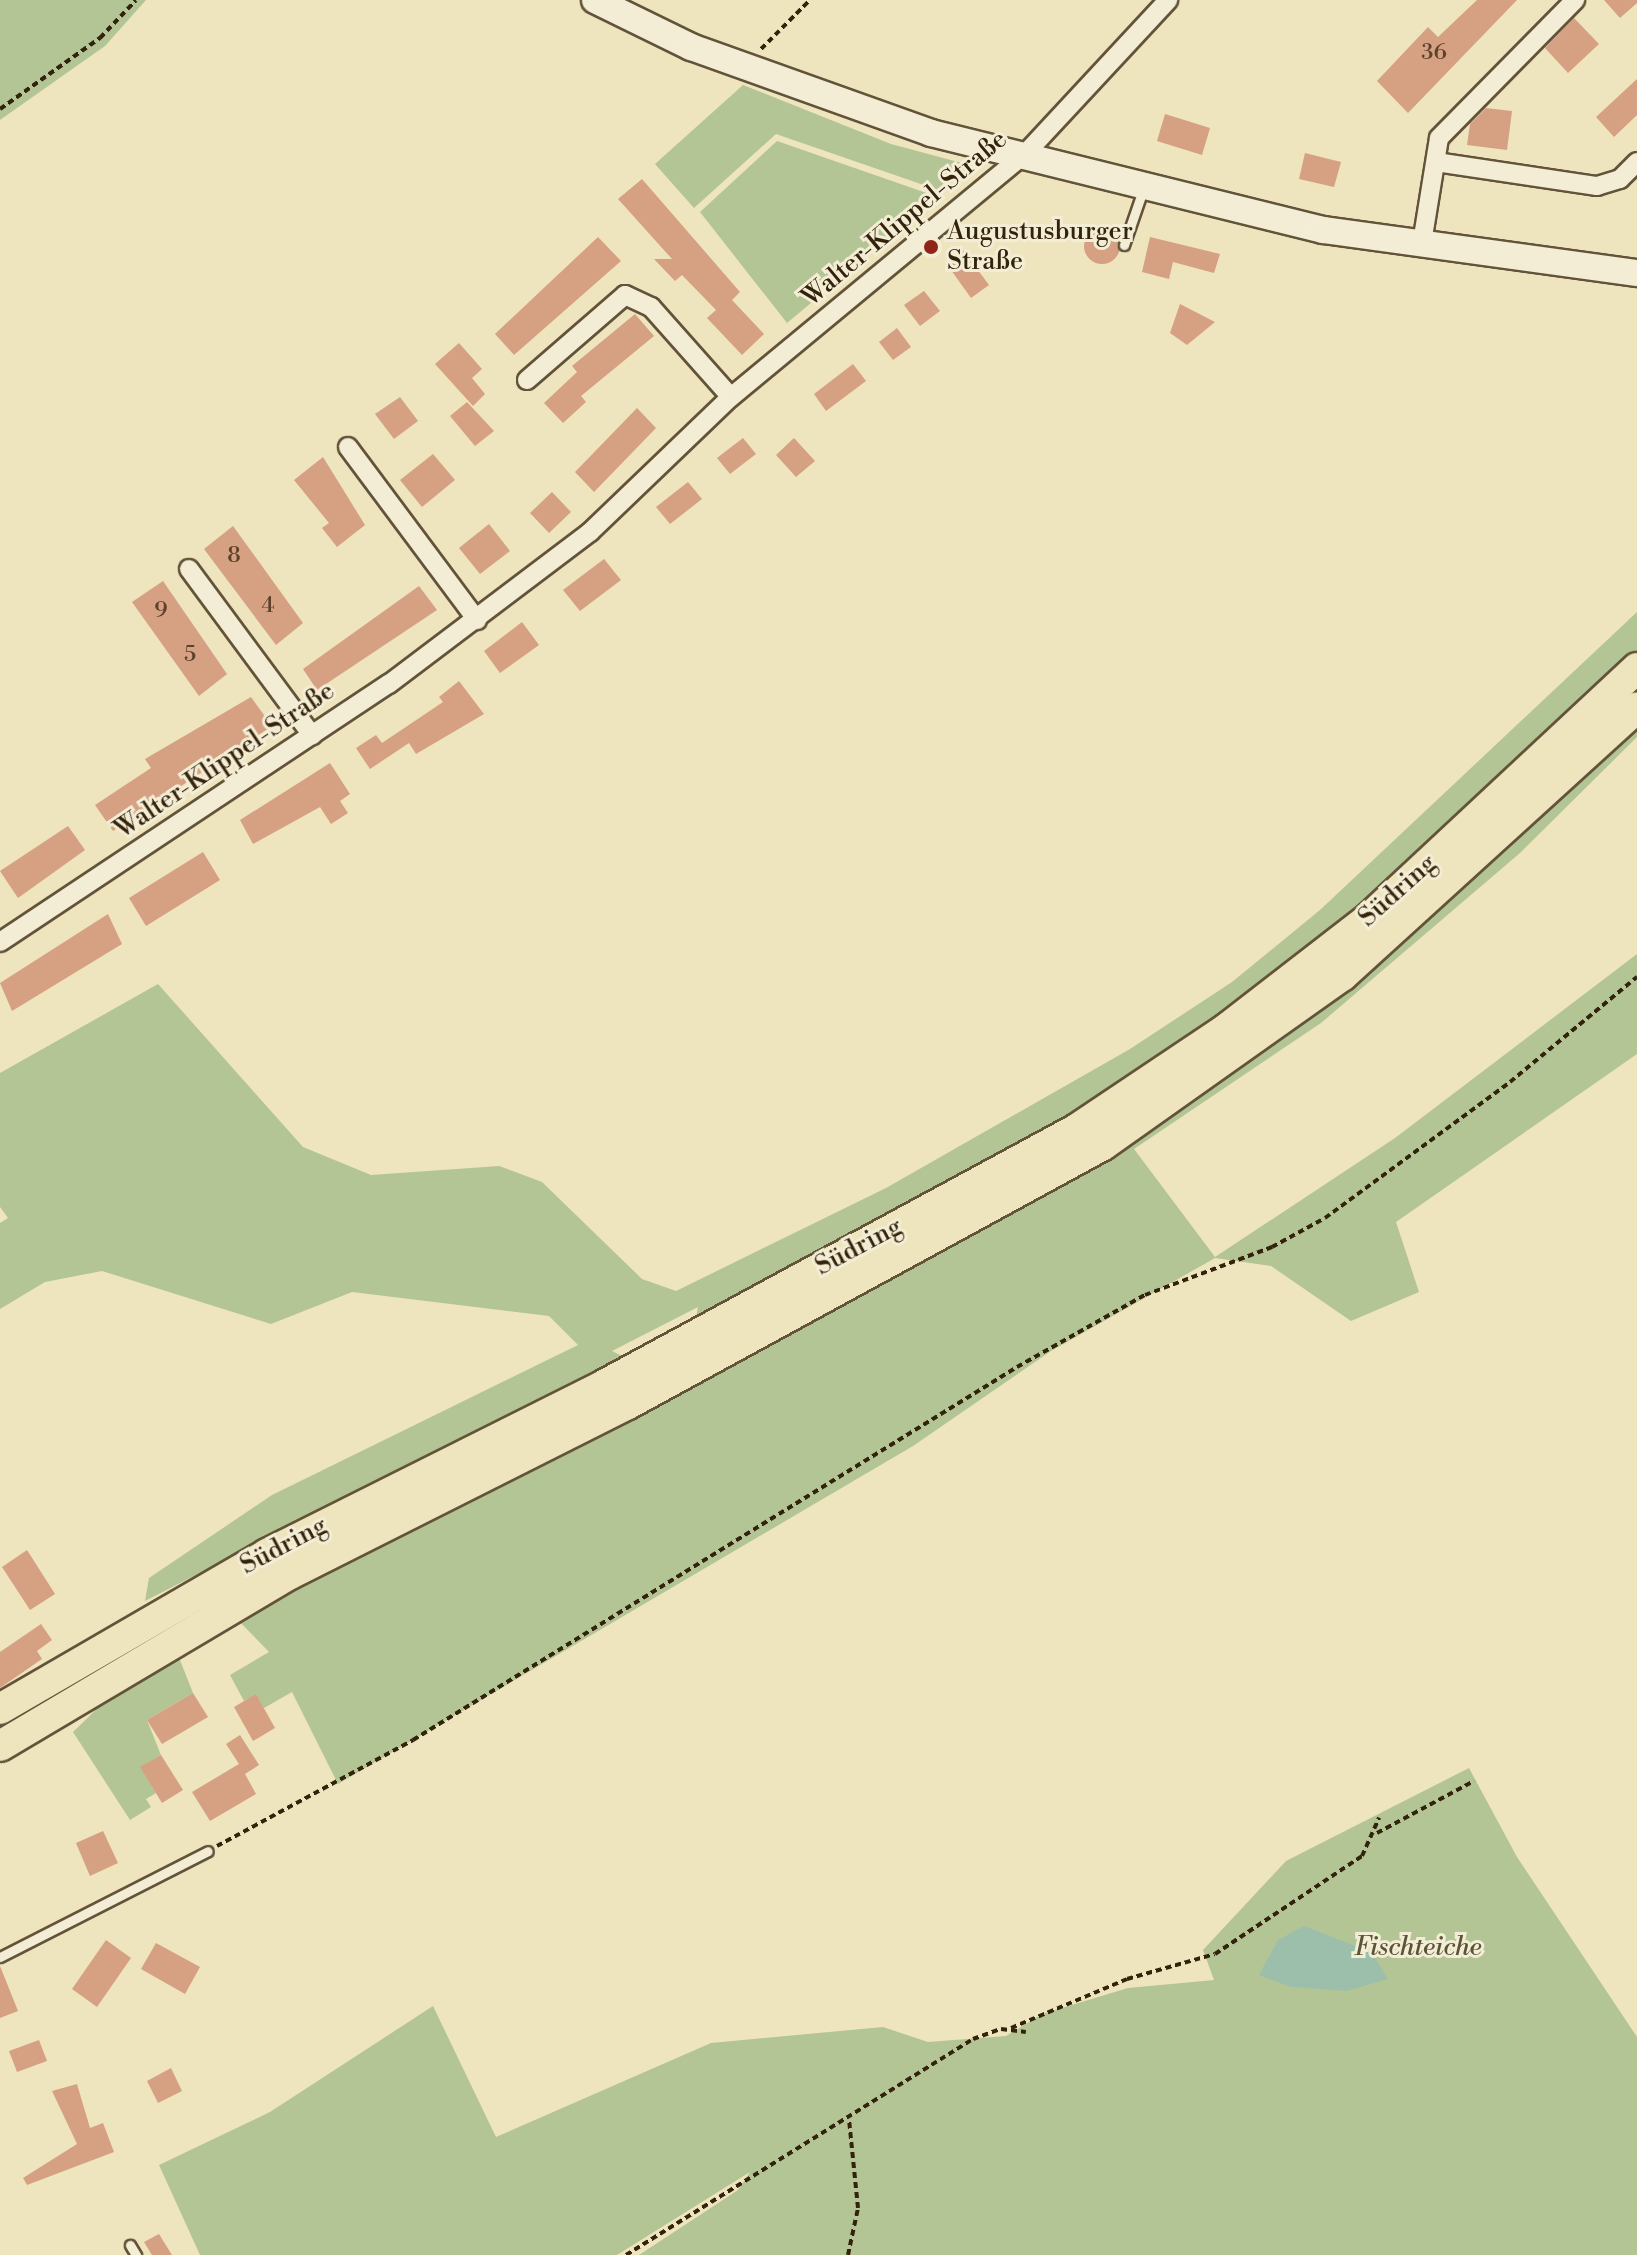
<!DOCTYPE html>
<meta charset="utf-8">
<style>
body{margin:0}
#map{position:relative;width:1637px;height:2255px;overflow:hidden;background:#eee4be;font-family:"Libre Bodoni",serif}
div>[style]{position:absolute}
.green>*{inset:0;background:#b3c595}
.water>*{inset:0;background:#9bbfab}
.building>*{inset:0;background:#d6a083}
.round{border-radius:50%}
.path>*{height:4px;margin-top:-2px;transform-origin:0;background:repeating-linear-gradient(90deg,#33230d 0 6px,transparent 0 10px)}
.roads{filter:drop-shadow(2px 0 #625339) drop-shadow(-2px 0 #625339) drop-shadow(0 2px #625339) drop-shadow(0 -2px #625339)}
.lane>*{height:9px;margin:-4.5px;padding:0 4.5px;transform-origin:4.5px;border-radius:4.5px;background:#f4edd5}
.street>*{height:18px;margin:-9px;padding:0 9px;transform-origin:9px;border-radius:9px;background:#f4edd5}
.secondary>*{height:26px;margin:-13px;padding:0 13px;transform-origin:13px;border-radius:13px;background:#f4edd5}
.primary>*{height:30px;margin:-15px;padding:0 15px;transform-origin:15px;border-radius:15px;background:#eee4be}
.dots>*{width:22px;height:22px;translate:-50% -50%;box-sizing:border-box;border:4px solid #f4edd5;border-radius:50%}
span{translate:-50% -50%;white-space:nowrap;text-align:center;line-height:1.15;-webkit-text-stroke:6px #f4edd5;paint-order:stroke}
.number-label{font-size:22px;color:#5c422a}
.number-label span{-webkit-text-stroke-width:0}
.street-label{font-size:26px;color:#33230d}
.poi-label{font-size:26px;color:#33230d}
.left{translate:0 -50%;text-align:left}
.park-label{font-size:26px;color:#595436;font-style:italic}
</style>
<div id="map">
<div class="green">
<i style="clip-path:polygon(0 0,146px 0,105px 46px,0 120px)"></i>
<i style="clip-path:polygon(743px 85px,891px 144px,973px 166px,941px 191px,776px 134px,694px 208px,655px 164px)"></i>
<i style="clip-path:polygon(777px 141px,938px 197px,787px 323px,700px 212px)"></i>
<i style="clip-path:polygon(1637px 612px,1637px 652px,1338px 928px,1092px 1103px,933px 1195px,696px 1318px,698px 1307px,612px 1351px,622px 1356px,145px 1601px,149px 1578px,272px 1495px,578px 1345px,549px 1316px,352px 1292px,271px 1324px,102px 1271px,45px 1282px,0 1309px,0 1223px,8px 1218px,0 1207px,0 1073px,158px 984px,303px 1147px,371px 1175px,499px 1166px,542px 1182px,642px 1279px,676px 1291px,886px 1188px,1130px 1049px,1232px 982px,1320px 910px)"></i>
<i style="clip-path:polygon(1637px 721px,1637px 737px,1520px 853px,1321px 1023px,1134px 1149px,1215px 1257px,1395px 1138px,1637px 954px,1637px 1054px,1396px 1222px,1419px 1292px,1351px 1321px,1271px 1266px,1215px 1258px,1051px 1351px,913px 1446px,338px 1784px,292px 1692px,264px 1708px,256px 1695px,244px 1701px,230px 1675px,269px 1652px,236px 1618px,1139px 1135px,1264px 1050px,1388px 952px)"></i>
<i style="clip-path:polygon(178px 1655px,193px 1693px,147px 1720px,161px 1755px,141px 1767px,156px 1793px,146px 1799px,151px 1807px,130px 1820px,73px 1732px,109px 1697px)"></i>
<i style="clip-path:polygon(1469px 1768px,1517px 1857px,1637px 2037px,1637px 2255px,639px 2255px,738px 2190px,750px 2172px,617px 2255px,200px 2255px,159px 2165px,270px 2112px,433px 2006px,496px 2137px,711px 2043px,883px 2027px,928px 2042px,1006px 2036px,1042px 2014px,1128px 1988px,1214px 1980px,1203px 1950px,1286px 1861px)"></i>
</div>
<div class="water">
<i style="clip-path:polygon(1304px 1926px,1371px 1952px,1388px 1979px,1347px 1991px,1291px 1987px,1259px 1975px,1278px 1940px)"></i>
</div>
<div class="building">
<i style="clip-path:polygon(1477px 0,1517px 0,1408px 113px,1377px 81px,1428px 27px,1438px 37px)"></i>
<i style="clip-path:polygon(1604px 0,1637px 0,1637px 3px,1620px 18px)"></i>
<i style="clip-path:polygon(1574px 18px,1599px 44px,1568px 73px,1545px 48px)"></i>
<i style="clip-path:polygon(1637px 79px,1637px 115px,1614px 137px,1596px 117px)"></i>
<i style="clip-path:polygon(1486px 108px,1512px 111px,1507px 150px,1467px 145px,1470px 124px)"></i>
<i style="clip-path:polygon(1165px 114px,1210px 128px,1202px 155px,1157px 141px)"></i>
<i style="clip-path:polygon(1305px 153px,1341px 162px,1334px 187px,1299px 179px)"></i>
<i style="clip-path:polygon(642px 179px,740px 292px,732px 300px,764px 334px,742px 355px,707px 318px,716px 310px,682px 275px,675px 281px,654px 259px,672px 259px,618px 199px)"></i>
<i class="round" style="left:1084px;top:228px;width:36px;height:36px"></i>
<i style="clip-path:polygon(598px 237px,621px 261px,514px 355px,495px 334px)"></i>
<i style="clip-path:polygon(1150px 237px,1220px 254px,1214px 273px,1173px 262px,1169px 279px,1142px 272px)"></i>
<i style="clip-path:polygon(963px 250px,989px 285px,971px 298px,946px 263px)"></i>
<i style="clip-path:polygon(924px 291px,940px 311px,920px 326px,904px 305px)"></i>
<i style="clip-path:polygon(1180px 304px,1215px 322px,1187px 345px,1170px 333px)"></i>
<i style="clip-path:polygon(635px 314px,654px 336px,581px 396px,586px 402px,563px 423px,544px 403px,577px 372px,572px 366px)"></i>
<i style="clip-path:polygon(897px 328px,911px 347px,893px 360px,879px 342px)"></i>
<i style="clip-path:polygon(459px 343px,482px 369px,472px 378px,485px 394px,473px 406px,435px 364px)"></i>
<i style="clip-path:polygon(853px 364px,866px 381px,826px 411px,814px 394px)"></i>
<i style="clip-path:polygon(400px 397px,418px 421px,394px 439px,375px 414px)"></i>
<i style="clip-path:polygon(467px 402px,494px 431px,475px 446px,450px 416px)"></i>
<i style="clip-path:polygon(637px 408px,656px 428px,594px 492px,575px 472px)"></i>
<i style="clip-path:polygon(743px 438px,756px 454px,730px 474px,717px 458px)"></i>
<i style="clip-path:polygon(794px 438px,815px 461px,796px 477px,776px 455px)"></i>
<i style="clip-path:polygon(433px 454px,455px 480px,422px 507px,400px 480px)"></i>
<i style="clip-path:polygon(323px 457px,365px 525px,337px 547px,322px 528px,329px 523px,294px 480px)"></i>
<i style="clip-path:polygon(688px 482px,702px 499px,670px 524px,656px 507px)"></i>
<i style="clip-path:polygon(552px 492px,571px 512px,549px 533px,530px 513px)"></i>
<i style="clip-path:polygon(489px 524px,510px 551px,480px 574px,459px 548px)"></i>
<i style="clip-path:polygon(233px 526px,303px 623px,276px 645px,204px 549px)"></i>
<i style="clip-path:polygon(604px 559px,621px 580px,580px 611px,563px 590px)"></i>
<i style="clip-path:polygon(163px 581px,227px 674px,199px 696px,132px 602px)"></i>
<i style="clip-path:polygon(419px 586px,437px 610px,317px 690px,303px 669px)"></i>
<i style="clip-path:polygon(522px 622px,539px 645px,500px 673px,484px 651px)"></i>
<i style="clip-path:polygon(459px 681px,484px 714px,416px 754px,409px 743px,370px 769px,356px 748px,376px 735px,382px 743px,443px 702px,439px 697px)"></i>
<i style="clip-path:polygon(251px 697px,272px 726px,113px 831px,95px 805px,151px 768px,145px 759px)"></i>
<i style="clip-path:polygon(330px 763px,350px 794px,340px 801px,348px 813px,331px 824px,320px 807px,253px 844px,240px 820px)"></i>
<i style="clip-path:polygon(68px 826px,85px 850px,18px 898px,0 871px)"></i>
<i style="clip-path:polygon(203px 852px,220px 880px,146px 926px,129px 898px)"></i>
<i style="clip-path:polygon(108px 914px,122px 944px,12px 1011px,0 983px)"></i>
<i style="clip-path:polygon(27px 1550px,55px 1594px,30px 1610px,2px 1567px)"></i>
<i style="clip-path:polygon(41px 1624px,52px 1640px,37px 1651px,42px 1659px,0 1688px,0 1652px)"></i>
<i style="clip-path:polygon(193px 1693px,208px 1717px,162px 1744px,147px 1720px)"></i>
<i style="clip-path:polygon(256px 1694px,275px 1728px,253px 1741px,234px 1707px)"></i>
<i style="clip-path:polygon(240px 1735px,259px 1765px,245px 1774px,256px 1794px,210px 1821px,192px 1792px,239px 1764px,226px 1744px)"></i>
<i style="clip-path:polygon(161px 1755px,183px 1790px,162px 1803px,140px 1767px)"></i>
<i style="clip-path:polygon(103px 1831px,118px 1863px,90px 1876px,76px 1843px)"></i>
<i style="clip-path:polygon(106px 1940px,131px 1958px,97px 2007px,72px 1989px)"></i>
<i style="clip-path:polygon(156px 1943px,200px 1967px,185px 1994px,141px 1969px)"></i>
<i style="clip-path:polygon(0 1966px,18px 2011px,0 2018px)"></i>
<i style="clip-path:polygon(39px 2040px,47px 2061px,17px 2072px,9px 2051px)"></i>
<i style="clip-path:polygon(171px 2068px,182px 2091px,158px 2103px,147px 2081px)"></i>
<i style="clip-path:polygon(77px 2084px,90px 2128px,103px 2123px,114px 2152px,27px 2185px,23px 2178px,77px 2144px,52px 2091px)"></i>
<i style="clip-path:polygon(159px 2234px,172px 2255px,152px 2255px,144px 2242px)"></i>
</div>
<div class="path">
<i style="left:761px;top:49px;width:69px;rotate:-45deg"></i>
<i style="left:0;top:109px;width:123px;rotate:-35.4deg"></i>
<i style="left:100px;top:38px;width:52px;rotate:-46.5deg"></i>
<i style="left:1377px;top:1833px;width:110px;rotate:-28.2deg"></i>
<i style="left:217px;top:1846px;width:223px;rotate:-28.4deg"></i>
<i style="left:413px;top:1740px;width:710px;rotate:-31.7deg"></i>
<i style="left:1017px;top:1367px;width:147px;rotate:-29.4deg"></i>
<i style="left:1145px;top:1295px;width:136px;rotate:-20.7deg"></i>
<i style="left:1272px;top:1247px;width:60px;rotate:-28.7deg"></i>
<i style="left:1325px;top:1218px;width:230px;rotate:-36.3deg"></i>
<i style="left:1510px;top:1082px;width:165px;rotate:-39.6deg"></i>
<i style="left:1011px;top:2028px;width:126px;rotate:-22.9deg"></i>
<i style="left:1127px;top:1979px;width:91px;rotate:-15.9deg"></i>
<i style="left:1215px;top:1954px;width:177px;rotate:-33.7deg"></i>
<i style="left:1362px;top:1856px;width:42px;rotate:-65.9deg"></i>
<i style="left:626px;top:2255px;width:409px;rotate:-31.9deg"></i>
<i style="left:973px;top:2039px;width:30px;rotate:-20deg"></i>
<i style="left:1001px;top:2029px;width:25px;rotate:7deg"></i>
<i style="left:848px;top:2255px;width:48px;rotate:-78deg"></i>
<i style="left:858px;top:2208px;width:88px;rotate:-95.8deg"></i>
</div>
<div class="roads">
<div class="lane">
<i style="left:1124px;top:245px;width:61px;rotate:-71deg"></i>
<i style="left:0;top:1957px;width:233px;rotate:-27deg"></i>
<i style="left:130px;top:2245px;width:12px;rotate:59deg"></i>
</div>
<div class="street">
<i style="left:1436px;top:162px;width:163px;rotate:8.5deg"></i>
<i style="left:1597px;top:186px;width:24px;rotate:-17deg"></i>
<i style="left:1620px;top:179px;width:24px;rotate:-45deg"></i>
<i style="left:1422px;top:243px;width:106px;rotate:-80.8deg"></i>
<i style="left:1439px;top:138px;width:194px;rotate:-45.4deg"></i>
<i style="left:527px;top:380px;width:130px;rotate:-40.9deg"></i>
<i style="left:625px;top:295px;width:29px;rotate:25deg"></i>
<i style="left:651px;top:307px;width:120px;rotate:48.4deg"></i>
<i style="left:348px;top:447px;width:216px;rotate:53.3deg"></i>
<i style="left:189px;top:569px;width:207px;rotate:53.5deg"></i>
<i style="left:0;top:942px;width:467px;rotate:-33.6deg"></i>
<i style="left:389px;top:684px;width:252px;rotate:-37.1deg"></i>
<i style="left:590px;top:532px;width:195px;rotate:-43.8deg"></i>
<i style="left:731px;top:397px;width:383px;rotate:-39.6deg"></i>
<i style="left:1026px;top:153px;width:209px;rotate:-47.1deg"></i>
</div>
<div class="secondary">
<i style="left:595px;top:0;width:107px;rotate:26.1deg"></i>
<i style="left:691px;top:47px;width:255px;rotate:19.7deg"></i>
<i style="left:931px;top:133px;width:404px;rotate:13.9deg"></i>
<i style="left:1323px;top:230px;width:317px;rotate:7.8deg"></i>
</div>
<div class="primary">
<i style="left:0;top:1709px;width:309px;rotate:-30.1deg"></i>
<i style="left:267px;top:1554px;width:377px;rotate:-26.6deg"></i>
<i style="left:604px;top:1385px;width:536px;rotate:-28.43deg"></i>
<i style="left:1075px;top:1130px;width:182px;rotate:-33.8deg"></i>
<i style="left:1226px;top:1029px;width:180px;rotate:-37.8deg"></i>
<i style="left:1368px;top:919px;width:368px;rotate:-43deg"></i>
<i style="left:0;top:1746px;width:337px;rotate:-30.7deg"></i>
<i style="left:290px;top:1574px;width:378px;rotate:-26.7deg"></i>
<i style="left:628px;top:1404px;width:541px;rotate:-28.6deg"></i>
<i style="left:1103px;top:1145px;width:293px;rotate:-35.3deg"></i>
<i style="left:1342px;top:976px;width:399px;rotate:-42.3deg"></i>
</div>
</div>
<div class="dots">
<i style="left:931px;top:247px;background:#8f2418"></i>
</div>
<div class="number-label">
<span style="left:1434px;top:53px">36</span>
<span style="left:234px;top:556px">8</span>
<span style="left:268px;top:606px">4</span>
<span style="left:161px;top:611px">9</span>
<span style="left:190px;top:655px">5</span>
</div>
<div class="street-label">
<span style="left:905px;top:219px;rotate:-40deg">Walter-Klippel-Straße</span>
<span style="left:225px;top:761px;rotate:-34deg">Walter-Klippel-Straße</span>
<span style="left:1398px;top:891px;rotate:-42deg">Südring</span>
<span style="left:859px;top:1247px;rotate:-28deg">Südring</span>
<span style="left:284px;top:1546px;rotate:-28deg">Südring</span>
</div>
<div class="poi-label">
<span class="left" style="left:947px;top:247px">Augustusburger<br>Straße</span>
</div>
<div class="park-label">
<span style="left:1418px;top:1948px">Fischteiche</span>
</div>
</div>
